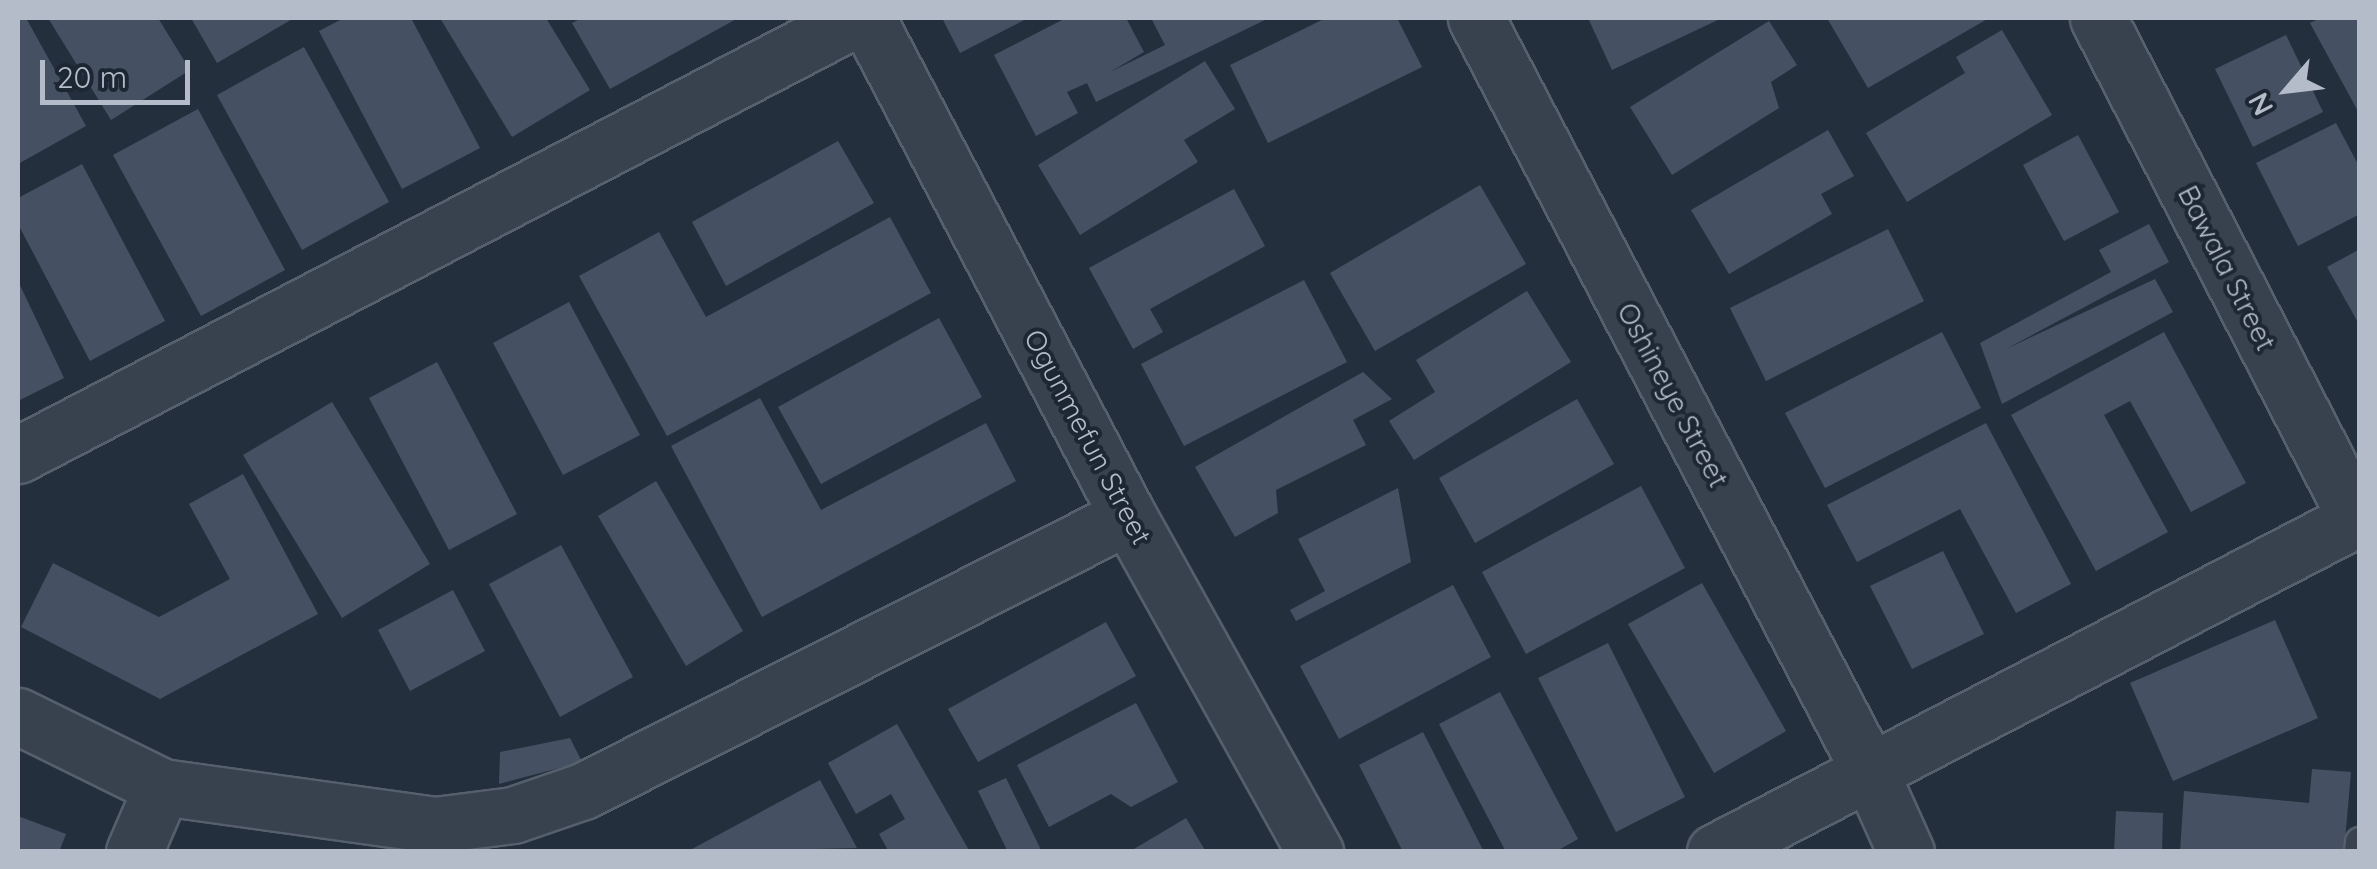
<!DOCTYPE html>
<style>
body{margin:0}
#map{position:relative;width:2377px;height:869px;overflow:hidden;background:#242f3e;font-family:Quicksand,sans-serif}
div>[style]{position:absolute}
.building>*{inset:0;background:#455162}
.roads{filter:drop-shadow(2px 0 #565f6c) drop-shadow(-2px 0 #565f6c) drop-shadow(0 2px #565f6c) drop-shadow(0 -2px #565f6c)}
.service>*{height:28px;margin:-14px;padding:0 14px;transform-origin:14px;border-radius:14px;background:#38414e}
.minor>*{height:55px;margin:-27.5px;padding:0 27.5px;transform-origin:27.5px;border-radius:27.5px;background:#38414e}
span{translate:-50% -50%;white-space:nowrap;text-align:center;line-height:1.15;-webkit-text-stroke:8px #1d2633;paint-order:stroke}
.street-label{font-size:28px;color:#b4bcc9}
.frame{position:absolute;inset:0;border:20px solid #b4bcc9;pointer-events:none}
.north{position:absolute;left:2237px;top:40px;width:100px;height:100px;-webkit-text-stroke:8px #1d2633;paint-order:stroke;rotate:242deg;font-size:28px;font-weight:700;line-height:40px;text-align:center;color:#b4bcc9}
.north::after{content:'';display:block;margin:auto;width:35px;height:45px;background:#b4bcc9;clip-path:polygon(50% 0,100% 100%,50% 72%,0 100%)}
.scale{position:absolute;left:40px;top:60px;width:150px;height:45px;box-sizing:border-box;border:5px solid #b4bcc9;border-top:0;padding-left:12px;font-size:30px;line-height:35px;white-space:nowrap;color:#b4bcc9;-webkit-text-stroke:8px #1d2633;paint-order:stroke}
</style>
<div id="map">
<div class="building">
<i style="clip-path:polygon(18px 18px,26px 18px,86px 126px,18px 164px)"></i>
<i style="clip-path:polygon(48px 18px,158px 18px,190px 70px,111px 120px)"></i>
<i style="clip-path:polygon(191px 18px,294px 18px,217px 63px)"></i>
<i style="clip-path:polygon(344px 18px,411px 18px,480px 148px,402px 189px,319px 31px)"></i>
<i style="clip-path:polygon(440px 18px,546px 18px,590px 90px,512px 137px)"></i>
<i style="clip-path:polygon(582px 18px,738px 18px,610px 89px,572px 23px)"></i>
<i style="clip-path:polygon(942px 18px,1028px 18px,960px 53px)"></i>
<i style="clip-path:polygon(1066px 18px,1126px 18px,1144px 52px,1110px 72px,1165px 45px,1151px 18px,1269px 18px,1096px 102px,1087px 83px,1067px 92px,1078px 113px,1036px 136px,994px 55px)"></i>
<i style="clip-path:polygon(1326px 18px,1397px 18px,1422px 67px,1268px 143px,1230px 65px)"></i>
<i style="clip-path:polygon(1588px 18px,1722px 18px,1612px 70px)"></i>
<i style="clip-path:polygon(1827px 18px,1989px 18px,1868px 88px)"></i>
<i style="clip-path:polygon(2320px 18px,2360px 18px,2360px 115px,2310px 23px)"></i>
<i style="clip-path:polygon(1769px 21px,1797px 65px,1771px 82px,1779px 108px,1672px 175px,1630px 107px)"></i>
<i style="clip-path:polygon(2002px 30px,2052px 115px,1907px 202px,1866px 133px,1965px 73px,1956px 57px)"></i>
<i style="clip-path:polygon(2286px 35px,2323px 112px,2253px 147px,2215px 69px)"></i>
<i style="clip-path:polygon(304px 47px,389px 202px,302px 250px,217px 95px)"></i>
<i style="clip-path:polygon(1205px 61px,1235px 109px,1184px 140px,1198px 162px,1080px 235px,1038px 165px)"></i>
<i style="clip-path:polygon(198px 109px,285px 270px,201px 316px,113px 155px)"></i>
<i style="clip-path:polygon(2336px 123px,2360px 168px,2360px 214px,2298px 246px,2256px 163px)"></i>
<i style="clip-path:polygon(1828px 130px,1854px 176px,1821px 194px,1832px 214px,1729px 274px,1691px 210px)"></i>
<i style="clip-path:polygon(2078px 135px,2119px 212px,2064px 241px,2023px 165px)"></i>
<i style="clip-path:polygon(838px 141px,874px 203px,726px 286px,692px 222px)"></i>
<i style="clip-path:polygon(82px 164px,165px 321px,90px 361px,18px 224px,18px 198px)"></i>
<i style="clip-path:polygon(1480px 185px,1526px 264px,1375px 351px,1330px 273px)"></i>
<i style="clip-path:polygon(1234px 189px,1265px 246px,1150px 309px,1163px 332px,1133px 349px,1089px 268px)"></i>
<i style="clip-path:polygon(890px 217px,931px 293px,667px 436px,579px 276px,659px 232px,706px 317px)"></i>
<i style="clip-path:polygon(2149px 224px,2169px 262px,2006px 349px,2155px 279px,2173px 312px,2002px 404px,1980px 343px,2111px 272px,2099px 250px)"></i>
<i style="clip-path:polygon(1888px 229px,1924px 301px,1766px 381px,1730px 308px)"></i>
<i style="clip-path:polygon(2360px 249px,2360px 326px,2327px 267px)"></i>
<i style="clip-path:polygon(1304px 280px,1347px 362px,1184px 446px,1141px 364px)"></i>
<i style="clip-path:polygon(18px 281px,64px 378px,18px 401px)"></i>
<i style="clip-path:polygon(1527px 291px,1571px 362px,1414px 460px,1389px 421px,1435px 392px,1416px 360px)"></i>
<i style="clip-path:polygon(569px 302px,640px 435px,563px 475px,493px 343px)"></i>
<i style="clip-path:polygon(939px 318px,982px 397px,821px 484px,778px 407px)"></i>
<i style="clip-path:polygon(1942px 332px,1981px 408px,1825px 488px,1785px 413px)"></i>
<i style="clip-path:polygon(2164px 332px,2246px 483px,2191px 512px,2130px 401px,2104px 415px,2168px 532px,2096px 571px,2011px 415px)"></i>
<i style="clip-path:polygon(437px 362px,517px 514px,449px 550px,369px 398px)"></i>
<i style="clip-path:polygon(1363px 372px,1392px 399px,1353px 420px,1366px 445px,1276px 490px,1278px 513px,1235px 537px,1195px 467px)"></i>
<i style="clip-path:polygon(760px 398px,821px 510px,986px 423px,1016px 481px,762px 617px,671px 446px)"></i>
<i style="clip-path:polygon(1577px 399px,1614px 464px,1475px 543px,1439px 478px)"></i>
<i style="clip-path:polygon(332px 402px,430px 564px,342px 618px,243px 455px)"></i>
<i style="clip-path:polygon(1986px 423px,2071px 584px,2016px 613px,1960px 509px,1857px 562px,1827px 505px)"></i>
<i style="clip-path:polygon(243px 474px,318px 614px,160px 699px,21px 627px,53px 563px,159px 617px,230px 579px,189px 504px)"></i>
<i style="clip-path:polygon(656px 481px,743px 631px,686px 666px,598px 516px)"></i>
<i style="clip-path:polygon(1641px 486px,1685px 568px,1526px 654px,1482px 572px)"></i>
<i style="clip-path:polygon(1398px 488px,1411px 562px,1296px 621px,1290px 610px,1325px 591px,1298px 539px)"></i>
<i style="clip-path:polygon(561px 545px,633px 677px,560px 717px,489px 584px)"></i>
<i style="clip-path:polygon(1943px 551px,1984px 634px,1912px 669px,1870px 586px)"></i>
<i style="clip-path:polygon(1702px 583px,1786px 731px,1714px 773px,1628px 624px)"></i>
<i style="clip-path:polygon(1453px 585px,1491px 657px,1339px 739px,1300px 666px)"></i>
<i style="clip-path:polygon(453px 590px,485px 651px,410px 691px,378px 630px)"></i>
<i style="clip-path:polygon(2275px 620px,2318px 718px,2173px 781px,2130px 683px)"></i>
<i style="clip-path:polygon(1106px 622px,1136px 676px,978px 762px,948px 709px)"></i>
<i style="clip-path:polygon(1608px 643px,1685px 797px,1616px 832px,1538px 678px)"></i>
<i style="clip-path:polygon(1500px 692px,1578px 839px,1555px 852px,1506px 852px,1439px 724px)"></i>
<i style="clip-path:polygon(1136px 703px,1178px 782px,1131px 807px,1111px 794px,1049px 827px,1017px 765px)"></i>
<i style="clip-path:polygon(897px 724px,970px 852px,889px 852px,879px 834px,905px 819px,891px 794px,856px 814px,828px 763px)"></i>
<i style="clip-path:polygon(1423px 732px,1484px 852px,1403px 852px,1359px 765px)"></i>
<i style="clip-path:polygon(570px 738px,582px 762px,499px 784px,500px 752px)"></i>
<i style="clip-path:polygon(2312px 769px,2351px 772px,2344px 852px,2180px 852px,2184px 791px,2309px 803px)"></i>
<i style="clip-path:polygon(1006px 778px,1042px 852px,1008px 852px,978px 791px)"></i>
<i style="clip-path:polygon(820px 780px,857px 848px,694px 852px,692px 849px)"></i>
<i style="clip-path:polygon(2116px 811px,2163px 813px,2162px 852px,2114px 852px)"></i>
<i style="clip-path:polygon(18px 816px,66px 834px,59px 852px,18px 852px)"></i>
<i style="clip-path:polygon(1186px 818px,1206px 852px,1129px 852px)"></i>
</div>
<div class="roads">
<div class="service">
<i style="left:2359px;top:852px;width:10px;rotate:-84deg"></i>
</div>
<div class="minor">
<i style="left:867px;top:18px;width:562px;rotate:62.34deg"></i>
<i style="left:1128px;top:516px;width:385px;rotate:60.9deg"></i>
<i style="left:1476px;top:18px;width:851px;rotate:62.41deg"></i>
<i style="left:1870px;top:772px;width:88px;rotate:65.8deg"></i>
<i style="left:2098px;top:18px;width:563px;rotate:62.71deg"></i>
<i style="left:18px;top:455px;width:946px;rotate:-27.51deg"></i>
<i style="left:18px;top:716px;width:161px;rotate:26.2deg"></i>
<i style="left:162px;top:787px;width:276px;rotate:7.9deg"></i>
<i style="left:435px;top:825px;width:79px;rotate:-7.3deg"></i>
<i style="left:513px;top:815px;width:74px;rotate:-18.9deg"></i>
<i style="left:583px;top:791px;width:610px;rotate:-26.77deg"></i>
<i style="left:134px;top:852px;width:71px;rotate:-66.7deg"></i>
<i style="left:1715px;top:852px;width:727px;rotate:-27.45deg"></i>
</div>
</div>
<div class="street-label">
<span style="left:2227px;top:268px;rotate:63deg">Bawala Street</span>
<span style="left:1673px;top:395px;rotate:62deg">Oshineye Street</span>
<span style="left:1088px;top:437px;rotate:62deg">Ogunmefun Street</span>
</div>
<div class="frame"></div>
<div class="north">N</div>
<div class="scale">20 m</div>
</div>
